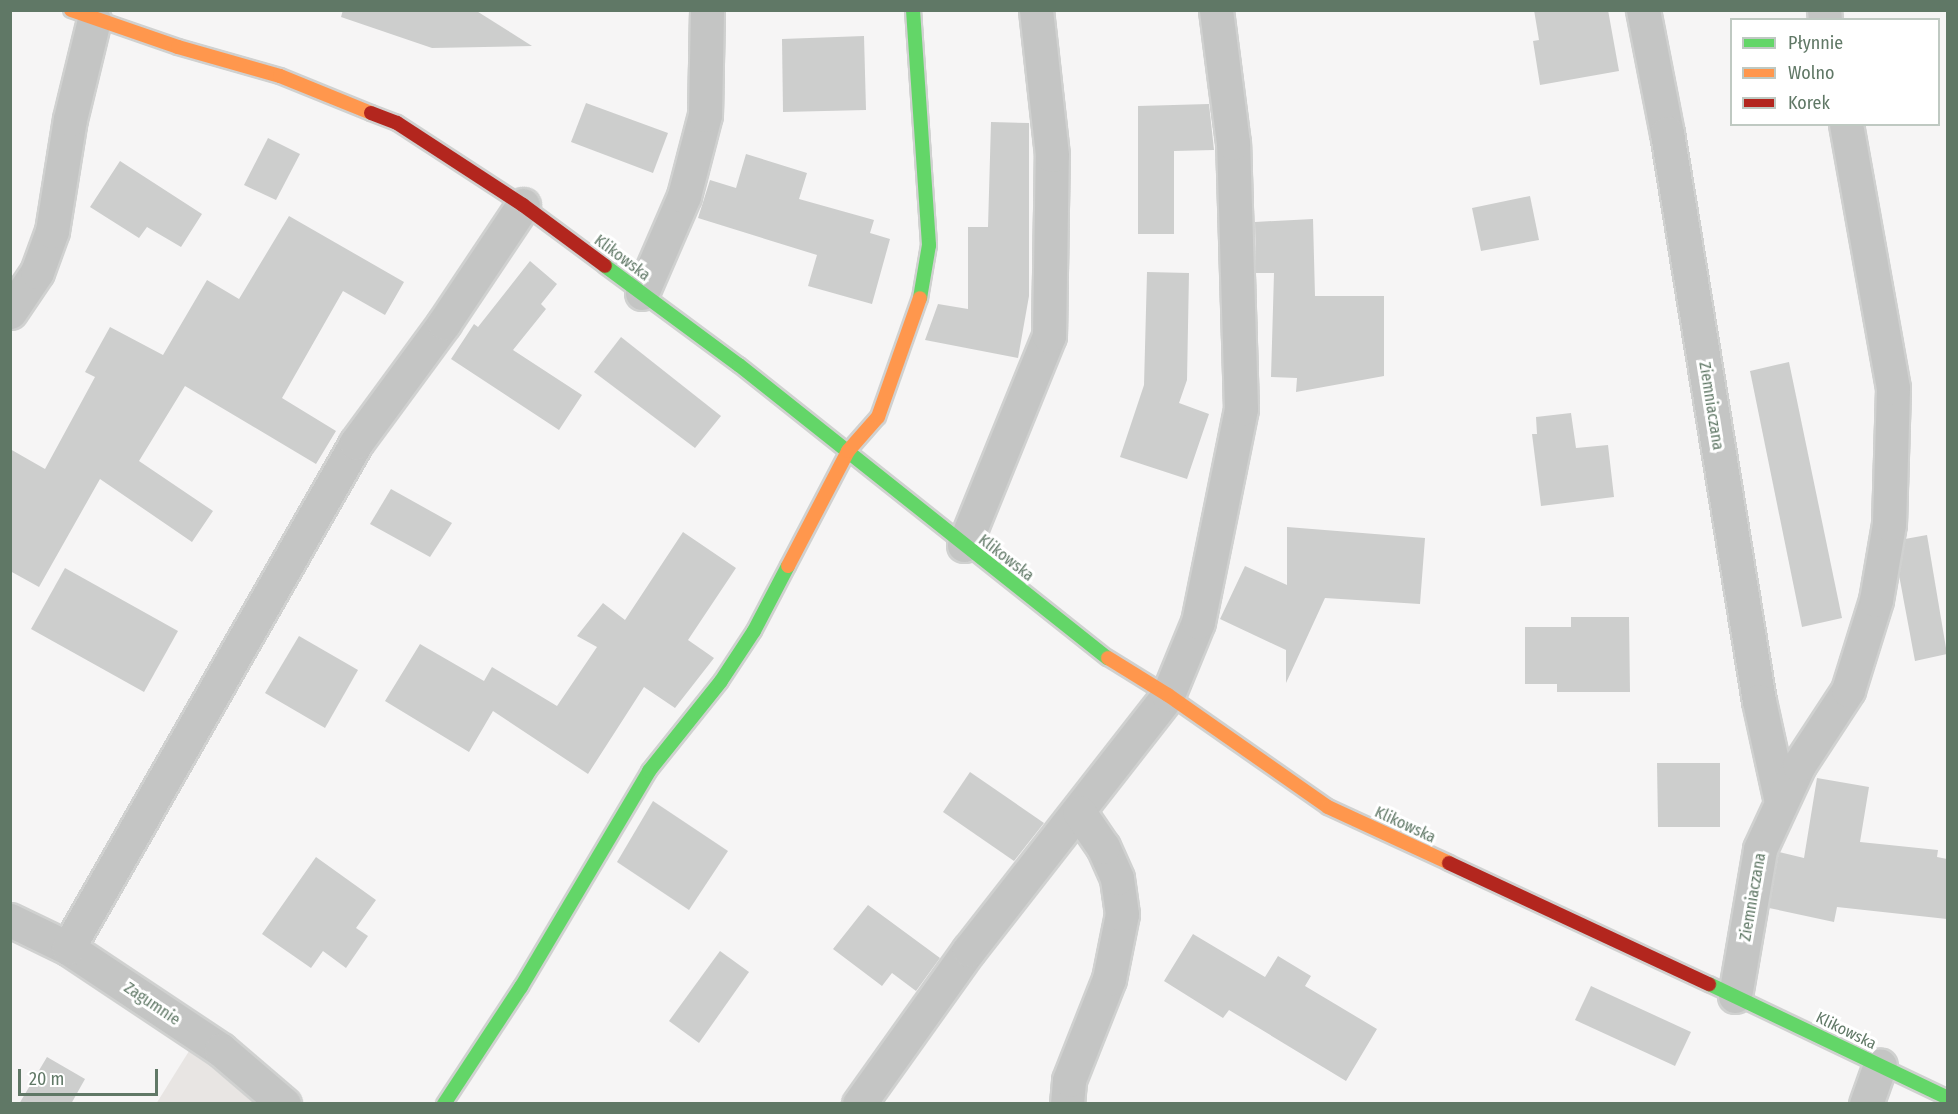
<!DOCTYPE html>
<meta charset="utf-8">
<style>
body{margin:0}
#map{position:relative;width:1958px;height:1114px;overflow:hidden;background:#f6f5f5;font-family:"Fira Sans Condensed",sans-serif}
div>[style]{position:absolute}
.green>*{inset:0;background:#e8e5e3}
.building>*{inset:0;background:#cdcecd}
.roads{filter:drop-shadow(2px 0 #d0d1d0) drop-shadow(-2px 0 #d0d1d0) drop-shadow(0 2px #d0d1d0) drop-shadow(0 -2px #d0d1d0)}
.street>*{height:33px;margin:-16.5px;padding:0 16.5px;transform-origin:16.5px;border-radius:16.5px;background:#c4c5c4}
.fast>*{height:14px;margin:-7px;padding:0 7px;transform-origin:7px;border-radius:7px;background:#63d668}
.slow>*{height:14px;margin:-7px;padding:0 7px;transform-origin:7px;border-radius:7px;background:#ff974d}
.jam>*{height:14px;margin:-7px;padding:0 7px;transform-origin:7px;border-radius:7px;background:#b3261e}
span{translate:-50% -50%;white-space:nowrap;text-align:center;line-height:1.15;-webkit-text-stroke:6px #fff;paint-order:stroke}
.street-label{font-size:16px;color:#607866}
.frame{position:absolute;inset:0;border:12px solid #607866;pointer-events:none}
.legend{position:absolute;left:1730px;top:18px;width:210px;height:108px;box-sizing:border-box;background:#fff;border:2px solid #bfc9c2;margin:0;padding:8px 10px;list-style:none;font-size:18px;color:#607866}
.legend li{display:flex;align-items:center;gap:12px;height:30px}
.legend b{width:30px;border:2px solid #bfc9c2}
.scale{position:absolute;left:18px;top:1069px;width:140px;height:27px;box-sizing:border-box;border:3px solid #607866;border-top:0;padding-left:8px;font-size:18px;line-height:21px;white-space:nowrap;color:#607866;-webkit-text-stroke:4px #fff;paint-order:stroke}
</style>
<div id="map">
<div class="green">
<i style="clip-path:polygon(199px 1035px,284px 1104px,156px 1104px)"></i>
</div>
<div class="building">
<i style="clip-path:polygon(343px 10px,475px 10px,532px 46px,432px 48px,341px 17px)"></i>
<i style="clip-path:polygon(1534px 10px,1608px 10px,1619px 71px,1540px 85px,1533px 41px,1539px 40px)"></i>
<i style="clip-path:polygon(864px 36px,866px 110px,783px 112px,782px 39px)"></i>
<i style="clip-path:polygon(586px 103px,668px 133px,653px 173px,571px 142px)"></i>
<i style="clip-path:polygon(1209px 104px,1214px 150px,1174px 151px,1174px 234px,1138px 234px,1138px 106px)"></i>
<i style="clip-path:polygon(991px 122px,1029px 123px,1029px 296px,1018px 358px,925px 340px,938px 304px,968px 309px,968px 227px,988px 227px)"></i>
<i style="clip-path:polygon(268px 138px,300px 154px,276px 200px,244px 185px)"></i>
<i style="clip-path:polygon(746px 154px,807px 173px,799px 199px,874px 220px,870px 233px,890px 239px,872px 304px,808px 286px,817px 255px,698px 218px,710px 180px,736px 188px)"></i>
<i style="clip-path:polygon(120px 161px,202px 214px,181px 247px,147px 227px,139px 238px,90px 207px)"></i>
<i style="clip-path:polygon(1530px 196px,1539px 240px,1481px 251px,1472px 208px)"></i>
<i style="clip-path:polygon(289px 216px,404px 282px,385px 315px,343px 291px,282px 398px,336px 431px,316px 464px,185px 386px,139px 461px,213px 511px,192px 542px,100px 479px,39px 587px,10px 571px,10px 449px,45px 469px,95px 377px,85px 372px,110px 327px,163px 355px,207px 280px,239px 299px)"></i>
<i style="clip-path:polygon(1313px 219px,1315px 296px,1384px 296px,1384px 376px,1296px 392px,1297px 378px,1271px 377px,1274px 273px,1256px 273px,1255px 222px)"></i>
<i style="clip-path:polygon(530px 261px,557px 284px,541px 304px,546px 309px,513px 350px,582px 395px,559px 430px,451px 359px,474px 324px,478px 327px)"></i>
<i style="clip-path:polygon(1147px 272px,1189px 273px,1187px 380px,1179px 403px,1209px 414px,1187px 479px,1120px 457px,1144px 385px)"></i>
<i style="clip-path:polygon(621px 337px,721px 416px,695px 448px,594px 372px)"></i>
<i style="clip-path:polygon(1789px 362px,1842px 618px,1802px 627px,1750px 371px)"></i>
<i style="clip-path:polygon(1571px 413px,1576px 448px,1608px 445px,1614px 497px,1541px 506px,1532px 434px,1537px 434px,1536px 417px)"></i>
<i style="clip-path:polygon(391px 489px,452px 523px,430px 557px,370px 524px)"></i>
<i style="clip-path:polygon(1287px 527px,1425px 538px,1420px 604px,1325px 598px,1286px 683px,1286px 650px,1220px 619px,1245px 566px,1287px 585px)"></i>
<i style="clip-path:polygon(683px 532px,736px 568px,688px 640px,714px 658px,675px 708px,644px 687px,588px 774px,493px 711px,469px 752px,385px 701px,420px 644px,484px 681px,492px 667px,557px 706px,597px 647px,577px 636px,603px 603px,625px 620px)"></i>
<i style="clip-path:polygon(1927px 535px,1947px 654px,1915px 661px,1899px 575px,1905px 539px)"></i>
<i style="clip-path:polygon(65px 568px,178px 631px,144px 692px,31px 629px)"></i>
<i style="clip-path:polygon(1571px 617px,1629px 617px,1630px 692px,1557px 692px,1557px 684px,1525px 684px,1525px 627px,1571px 627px)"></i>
<i style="clip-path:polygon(299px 636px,358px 670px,325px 728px,265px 693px)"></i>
<i style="clip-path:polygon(1657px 763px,1720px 763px,1720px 827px,1658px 827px)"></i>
<i style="clip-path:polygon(970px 772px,1044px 823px,1014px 861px,943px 812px)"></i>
<i style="clip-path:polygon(1817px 778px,1869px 787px,1860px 842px,1938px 850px,1937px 857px,1947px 859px,1947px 919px,1837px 907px,1834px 922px,1769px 908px,1779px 852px,1804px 858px)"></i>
<i style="clip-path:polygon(653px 801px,728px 851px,689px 910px,617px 862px)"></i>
<i style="clip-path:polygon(316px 857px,376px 900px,356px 928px,368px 936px,346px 968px,323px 951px,311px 968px,262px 934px)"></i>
<i style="clip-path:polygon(868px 905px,940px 958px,916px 991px,892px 973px,882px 986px,833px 949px)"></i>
<i style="clip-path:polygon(1193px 934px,1265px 977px,1278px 956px,1311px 976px,1305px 986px,1377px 1029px,1346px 1081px,1229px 1010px,1223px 1018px,1164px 981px)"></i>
<i style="clip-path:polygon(720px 951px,749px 972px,699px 1043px,669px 1021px)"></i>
<i style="clip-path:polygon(1591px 986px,1691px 1032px,1675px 1066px,1575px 1020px)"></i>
<i style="clip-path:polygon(47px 1057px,85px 1079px,71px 1104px,19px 1104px)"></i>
</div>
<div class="roads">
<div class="street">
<i style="left:1643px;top:10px;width:125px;rotate:79deg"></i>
<i style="left:1667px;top:133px;width:575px;rotate:80.8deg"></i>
<i style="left:1759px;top:701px;width:103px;rotate:77.7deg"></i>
<i style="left:1824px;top:10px;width:10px;rotate:84deg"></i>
<i style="left:642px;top:293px;width:106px;rotate:-66.6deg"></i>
<i style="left:684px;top:196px;width:84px;rotate:-75.5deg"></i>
<i style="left:705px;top:115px;width:105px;rotate:-88.9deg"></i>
<i style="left:10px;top:312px;width:48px;rotate:-56deg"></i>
<i style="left:37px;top:272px;width:44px;rotate:-69.9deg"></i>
<i style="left:52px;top:231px;width:113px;rotate:-80.9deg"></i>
<i style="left:70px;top:119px;width:102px;rotate:-76.4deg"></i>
<i style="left:964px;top:545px;width:226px;rotate:-67.9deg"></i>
<i style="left:1049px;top:336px;width:181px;rotate:-89.1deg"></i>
<i style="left:1052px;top:155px;width:146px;rotate:-96.3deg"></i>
<i style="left:10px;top:920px;width:64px;rotate:25.8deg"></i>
<i style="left:68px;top:948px;width:184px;rotate:33.7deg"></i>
<i style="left:221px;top:1050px;width:83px;rotate:40.6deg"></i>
<i style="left:68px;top:948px;width:581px;rotate:-60.3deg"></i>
<i style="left:356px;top:443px;width:149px;rotate:-53.7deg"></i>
<i style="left:444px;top:323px;width:142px;rotate:-56.2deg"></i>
<i style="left:1735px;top:996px;width:149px;rotate:-80.3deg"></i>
<i style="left:1760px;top:849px;width:93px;rotate:-65.1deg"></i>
<i style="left:1799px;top:765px;width:90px;rotate:-56.8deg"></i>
<i style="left:1848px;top:690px;width:94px;rotate:-72.7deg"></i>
<i style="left:1876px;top:600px;width:77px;rotate:-80.3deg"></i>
<i style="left:1889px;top:524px;width:136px;rotate:-88.3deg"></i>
<i style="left:1893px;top:388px;width:268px;rotate:-100.1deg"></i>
<i style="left:859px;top:1104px;width:189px;rotate:-54.5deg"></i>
<i style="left:969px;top:950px;width:323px;rotate:-52deg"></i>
<i style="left:1168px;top:695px;width:79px;rotate:-67.7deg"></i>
<i style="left:1198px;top:622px;width:217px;rotate:-78.6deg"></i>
<i style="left:1241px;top:409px;width:266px;rotate:-91.7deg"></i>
<i style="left:1233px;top:143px;width:134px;rotate:-97.3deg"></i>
<i style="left:1067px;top:1104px;width:24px;rotate:-85deg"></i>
<i style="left:1069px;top:1080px;width:109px;rotate:-68.4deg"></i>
<i style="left:1109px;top:979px;width:66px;rotate:-78.7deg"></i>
<i style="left:1122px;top:914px;width:36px;rotate:-98deg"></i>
<i style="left:1117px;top:878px;width:34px;rotate:-114deg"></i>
<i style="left:1103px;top:847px;width:42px;rotate:-124.4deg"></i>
<i style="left:1866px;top:1104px;width:41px;rotate:-70.3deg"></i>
</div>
<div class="fast">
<i style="left:913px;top:10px;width:236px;rotate:86.1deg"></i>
<i style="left:929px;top:245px;width:54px;rotate:99.6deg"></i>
<i style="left:605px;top:266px;width:167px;rotate:36.5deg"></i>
<i style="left:739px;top:365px;width:471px;rotate:38.5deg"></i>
<i style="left:1709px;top:984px;width:265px;rotate:25.5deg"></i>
<i style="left:444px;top:1104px;width:140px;rotate:-56.7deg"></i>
<i style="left:521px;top:987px;width:251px;rotate:-59.3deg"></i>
<i style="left:649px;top:771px;width:115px;rotate:-51.3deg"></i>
<i style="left:721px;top:681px;width:60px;rotate:-56.6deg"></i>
<i style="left:754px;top:631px;width:73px;rotate:-62.4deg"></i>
</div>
<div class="slow">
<i style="left:71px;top:10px;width:113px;rotate:19.1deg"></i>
<i style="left:178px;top:47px;width:106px;rotate:15.9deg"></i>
<i style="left:280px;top:76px;width:98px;rotate:22.1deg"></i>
<i style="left:788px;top:566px;width:130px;rotate:-62.4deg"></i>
<i style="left:848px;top:451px;width:45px;rotate:-48.6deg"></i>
<i style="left:878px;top:417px;width:126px;rotate:-70.6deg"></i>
<i style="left:1108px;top:658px;width:70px;rotate:31.7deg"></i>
<i style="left:1168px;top:695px;width:195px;rotate:35deg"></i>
<i style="left:1328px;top:807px;width:133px;rotate:24.8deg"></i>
</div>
<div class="jam">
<i style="left:371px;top:113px;width:28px;rotate:21deg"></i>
<i style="left:397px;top:123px;width:150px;rotate:33.1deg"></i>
<i style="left:523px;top:205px;width:102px;rotate:36.6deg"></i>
<i style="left:1449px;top:863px;width:287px;rotate:25deg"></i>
</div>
</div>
<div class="street-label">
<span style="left:622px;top:258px;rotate:37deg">Klikowska</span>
<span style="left:1711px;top:406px;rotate:81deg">Ziemniaczana</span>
<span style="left:1006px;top:558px;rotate:38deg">Klikowska</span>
<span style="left:1405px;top:825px;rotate:25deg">Klikowska</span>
<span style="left:1753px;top:897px;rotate:-80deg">Ziemniaczana</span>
<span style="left:152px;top:1004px;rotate:34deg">Zagumnie</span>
<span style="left:1846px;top:1031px;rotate:26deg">Klikowska</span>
</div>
<div class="frame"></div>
<ul class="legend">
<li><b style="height:8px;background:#63d668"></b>Płynnie</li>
<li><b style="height:8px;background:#ff974d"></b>Wolno</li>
<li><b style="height:8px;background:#b3261e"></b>Korek</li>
</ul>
<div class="scale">20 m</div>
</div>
